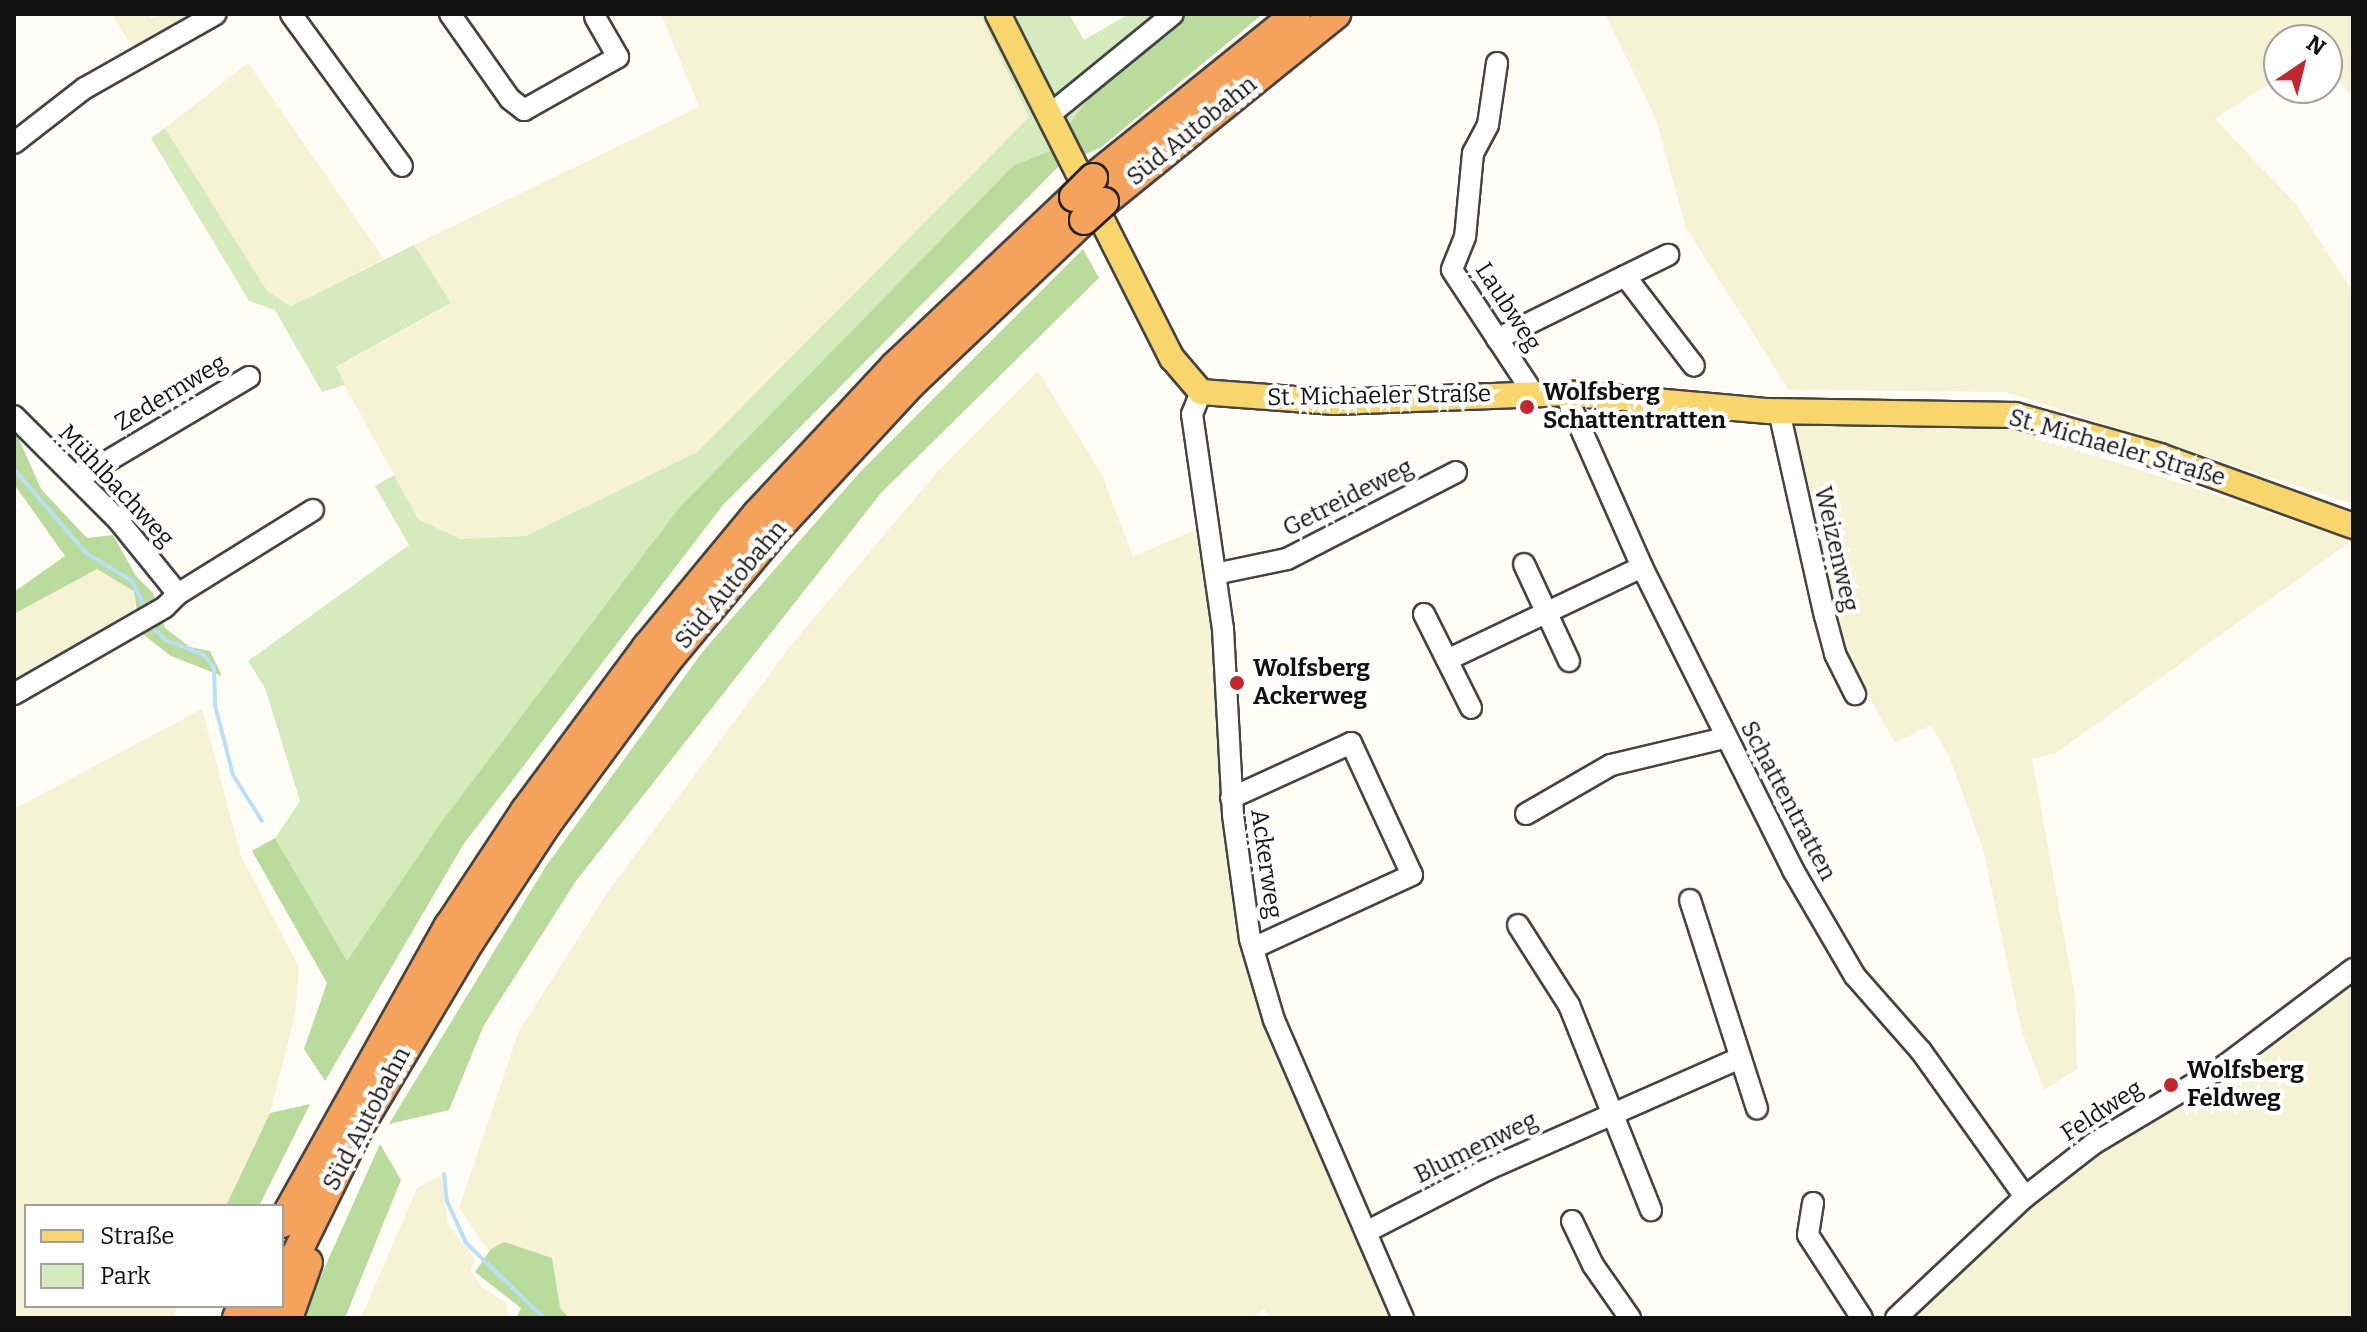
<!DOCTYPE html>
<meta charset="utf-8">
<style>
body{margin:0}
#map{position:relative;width:2367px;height:1332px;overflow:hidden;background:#fffdf5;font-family:Bitter,serif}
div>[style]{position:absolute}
.farmland>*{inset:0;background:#f6f3d4}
.green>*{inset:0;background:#d5ebbd}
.forest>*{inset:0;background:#b9dc9c}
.stream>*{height:4px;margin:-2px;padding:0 2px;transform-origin:2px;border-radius:2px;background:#b9e0f7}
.roads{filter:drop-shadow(2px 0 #444) drop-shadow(-2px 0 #444) drop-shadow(0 2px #444) drop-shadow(0 -2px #444)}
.minor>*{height:20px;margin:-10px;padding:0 10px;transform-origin:10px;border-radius:10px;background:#fff}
.major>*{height:24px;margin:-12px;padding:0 12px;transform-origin:12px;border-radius:12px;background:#f9d66b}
.highway>*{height:28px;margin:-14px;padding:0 14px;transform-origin:14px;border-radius:14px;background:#f5a25d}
.bridges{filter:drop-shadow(2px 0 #222) drop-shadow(-2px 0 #222) drop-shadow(0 2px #222) drop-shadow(0 -2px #222)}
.highway-bridge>*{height:28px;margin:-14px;padding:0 14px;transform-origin:14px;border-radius:14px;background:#f5a25d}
.dots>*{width:22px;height:22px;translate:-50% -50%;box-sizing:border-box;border:4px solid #fff;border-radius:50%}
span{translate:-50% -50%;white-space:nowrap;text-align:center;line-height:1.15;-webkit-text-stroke:8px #fff;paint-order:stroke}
.street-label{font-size:24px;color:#111}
.poi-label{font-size:24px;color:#111;font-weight:700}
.left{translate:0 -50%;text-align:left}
.frame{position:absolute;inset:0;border:16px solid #111;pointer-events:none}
.legend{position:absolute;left:24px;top:1204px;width:260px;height:104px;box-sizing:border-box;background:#fff;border:2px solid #a0a0a0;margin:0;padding:10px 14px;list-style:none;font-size:24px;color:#111}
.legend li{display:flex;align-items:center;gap:16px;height:40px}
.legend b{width:40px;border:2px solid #a0a0a0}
.north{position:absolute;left:2263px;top:24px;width:80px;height:80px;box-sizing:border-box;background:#fff;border:2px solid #a0a0a0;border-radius:50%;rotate:35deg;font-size:22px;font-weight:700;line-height:32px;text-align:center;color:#111}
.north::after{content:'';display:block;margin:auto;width:28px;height:36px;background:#c4262e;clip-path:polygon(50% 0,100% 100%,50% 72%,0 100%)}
</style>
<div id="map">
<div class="farmland">
<i style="clip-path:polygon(111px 14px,148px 14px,151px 19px,161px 14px,234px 14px,147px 69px)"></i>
<i style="clip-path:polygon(661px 14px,980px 14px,1029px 117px,697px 452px,526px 536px,460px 539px,418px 519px,335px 368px,451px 304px,414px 245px,699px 107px)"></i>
<i style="clip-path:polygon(1605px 14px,2353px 14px,2353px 98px,2327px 67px,2327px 40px,2279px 40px,2279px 77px,2215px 119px,2295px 203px,2353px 292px,2353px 504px,2006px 392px,1789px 390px,1686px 228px,1656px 119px)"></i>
<i style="clip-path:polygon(248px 63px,384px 259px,291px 306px,267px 291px,165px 128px)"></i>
<i style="clip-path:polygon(1038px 371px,1102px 475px,1133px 557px,1199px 528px,1213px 634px,1226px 841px,1252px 985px,1389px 1318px,1269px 1318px,1264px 1309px,1251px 1318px,564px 1318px,485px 1246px,459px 1208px,519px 1031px,609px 890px,793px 643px,938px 471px)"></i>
<i style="clip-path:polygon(1792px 425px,2003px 425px,2353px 540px,2056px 753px,2032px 759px,2075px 996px,2077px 1069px,2044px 1090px,2022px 1032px,1983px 849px,1949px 756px,1931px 725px,1895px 743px,1843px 651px)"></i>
<i style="clip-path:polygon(97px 569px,135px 591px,134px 618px,14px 688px,14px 614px)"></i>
<i style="clip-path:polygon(202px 709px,241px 856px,299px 967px,295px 1015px,270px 1113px,226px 1206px,26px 1206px,26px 1306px,178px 1306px,173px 1318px,14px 1318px,14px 809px)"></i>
<i style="clip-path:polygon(2353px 980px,2353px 1318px,1905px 1318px,2070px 1173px)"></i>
<i style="clip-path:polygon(441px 1175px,448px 1224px,476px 1260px,470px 1270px,482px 1287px,506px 1303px,509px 1318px,361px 1318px,417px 1188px)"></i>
</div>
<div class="green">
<i style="clip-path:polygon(980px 14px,1069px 14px,1084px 40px,1129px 14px,1171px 14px,1173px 21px,1089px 98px,1069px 124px,1070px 143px,1014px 165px,437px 828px,347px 962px,275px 838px,300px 801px,265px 688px,248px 661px,409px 545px,375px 486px,394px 475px,418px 519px,460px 539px,526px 536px,697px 452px,1029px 117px)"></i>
<i style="clip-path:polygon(165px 128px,267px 291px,291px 306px,414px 245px,451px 303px,336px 367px,345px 385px,322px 392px,275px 310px,249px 301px,151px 138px)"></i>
</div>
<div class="forest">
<i style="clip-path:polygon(1182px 14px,1263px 14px,1100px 148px,1060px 165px,723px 505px,463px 845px,325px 1081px,304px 1049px,327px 983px,252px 851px,275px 838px,347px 961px,437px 828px,679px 508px,1014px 165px,1070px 143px,1069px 124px,1089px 98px)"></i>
<i style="clip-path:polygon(1083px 249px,1099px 278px,881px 493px,576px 881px,484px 1025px,449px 1110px,389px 1124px,546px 866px,704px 650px,860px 472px)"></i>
<i style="clip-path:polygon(14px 428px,41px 489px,87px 538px,113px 535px,136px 576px,153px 593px,165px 628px,190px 647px,210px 651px,222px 676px,171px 656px,140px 632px,134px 591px,97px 569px,14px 614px,14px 592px,65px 556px,14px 484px)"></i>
<i style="clip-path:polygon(310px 1104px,259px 1206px,226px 1206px,270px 1113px)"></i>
<i style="clip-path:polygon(380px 1144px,401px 1180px,345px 1318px,302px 1318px)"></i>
<i style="clip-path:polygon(504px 1242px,552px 1258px,560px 1308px,569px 1318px,516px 1318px,521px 1308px,475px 1272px,491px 1249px)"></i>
</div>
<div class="stream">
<i style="left:14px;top:469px;width:111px;rotate:49.4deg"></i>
<i style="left:86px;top:553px;width:54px;rotate:31.3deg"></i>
<i style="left:132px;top:581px;width:32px;rotate:64deg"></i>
<i style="left:150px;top:625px;width:22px;rotate:43deg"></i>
<i style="left:166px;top:640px;width:41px;rotate:21.5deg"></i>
<i style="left:204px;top:655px;width:16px;rotate:52deg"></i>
<i style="left:214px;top:668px;width:37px;rotate:88deg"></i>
<i style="left:215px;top:705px;width:72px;rotate:75.6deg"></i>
<i style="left:233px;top:775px;width:54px;rotate:57.8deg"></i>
<i style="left:444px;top:1174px;width:27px;rotate:84deg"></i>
<i style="left:447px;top:1201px;width:46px;rotate:65.7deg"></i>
<i style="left:466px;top:1243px;width:108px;rotate:43.9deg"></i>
</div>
<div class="roads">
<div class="minor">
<i style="left:291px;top:14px;width:188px;rotate:53.9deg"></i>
<i style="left:450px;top:14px;width:104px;rotate:54.8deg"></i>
<i style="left:510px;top:99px;width:18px;rotate:38deg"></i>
<i style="left:524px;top:110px;width:108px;rotate:-29.4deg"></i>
<i style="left:618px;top:57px;width:46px;rotate:-119.9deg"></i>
<i style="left:1497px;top:63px;width:63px;rotate:98.3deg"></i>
<i style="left:1488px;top:125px;width:32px;rotate:118deg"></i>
<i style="left:1473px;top:153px;width:84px;rotate:95.4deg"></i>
<i style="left:1465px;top:237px;width:35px;rotate:112deg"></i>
<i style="left:1452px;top:270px;width:147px;rotate:56.6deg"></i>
<i style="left:1048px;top:116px;width:161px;rotate:-39.2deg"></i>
<i style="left:14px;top:143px;width:90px;rotate:-37.8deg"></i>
<i style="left:85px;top:88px;width:150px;rotate:-29.5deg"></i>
<i style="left:1625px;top:276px;width:113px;rotate:52.5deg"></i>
<i style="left:1497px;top:339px;width:191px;rotate:-26.2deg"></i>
<i style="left:1201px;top:392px;width:24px;rotate:112deg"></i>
<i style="left:1192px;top:414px;width:217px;rotate:81.8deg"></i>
<i style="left:1223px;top:629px;width:186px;rotate:86.9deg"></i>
<i style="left:1233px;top:815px;width:125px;rotate:82.2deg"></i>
<i style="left:1250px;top:939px;width:84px;rotate:73.5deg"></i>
<i style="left:1274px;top:1020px;width:325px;rotate:66.6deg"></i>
<i style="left:1565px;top:393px;width:190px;rotate:66.1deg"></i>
<i style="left:1642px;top:567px;width:339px;rotate:63.5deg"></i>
<i style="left:1793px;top:870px;width:123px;rotate:59.7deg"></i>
<i style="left:1855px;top:976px;width:100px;rotate:48.7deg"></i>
<i style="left:1921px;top:1051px;width:179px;rotate:54.5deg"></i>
<i style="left:1779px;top:411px;width:210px;rotate:77.4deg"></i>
<i style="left:1825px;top:616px;width:39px;rotate:75deg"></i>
<i style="left:1835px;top:654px;width:45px;rotate:63.4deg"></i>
<i style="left:14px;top:416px;width:147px;rotate:45deg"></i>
<i style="left:118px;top:520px;width:95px;rotate:51deg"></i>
<i style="left:79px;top:478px;width:198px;rotate:-30.7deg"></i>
<i style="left:1524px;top:564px;width:107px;rotate:65.1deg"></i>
<i style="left:1215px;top:574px;width:74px;rotate:-11.8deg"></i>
<i style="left:1287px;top:559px;width:190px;rotate:-27.2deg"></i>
<i style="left:1424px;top:614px;width:105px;rotate:63.4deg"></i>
<i style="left:1447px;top:660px;width:216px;rotate:-25.5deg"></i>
<i style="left:14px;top:694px;width:174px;rotate:-29.9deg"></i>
<i style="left:165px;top:607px;width:18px;rotate:-45deg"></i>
<i style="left:178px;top:594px;width:159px;rotate:-31.9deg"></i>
<i style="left:1231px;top:798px;width:132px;rotate:-24.6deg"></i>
<i style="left:1351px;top:743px;width:145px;rotate:65.2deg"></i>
<i style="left:1412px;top:875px;width:175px;rotate:155.3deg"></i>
<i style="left:1526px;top:814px;width:98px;rotate:-30deg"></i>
<i style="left:1611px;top:765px;width:116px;rotate:-13.4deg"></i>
<i style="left:1690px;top:900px;width:219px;rotate:72.2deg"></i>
<i style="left:1518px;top:925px;width:95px;rotate:57.5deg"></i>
<i style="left:1569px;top:1005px;width:221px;rotate:68.2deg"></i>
<i style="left:1813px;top:1203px;width:32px;rotate:99deg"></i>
<i style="left:1808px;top:1235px;width:99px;rotate:57deg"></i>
<i style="left:1572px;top:1221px;width:49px;rotate:64.5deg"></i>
<i style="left:1593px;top:1265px;width:65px;rotate:55.1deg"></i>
<i style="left:1366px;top:1232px;width:135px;rotate:-27.3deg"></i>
<i style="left:1486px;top:1170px;width:275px;rotate:-23.8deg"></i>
<i style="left:1896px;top:1318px;width:177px;rotate:-43.2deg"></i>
<i style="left:2025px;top:1197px;width:86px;rotate:-37.9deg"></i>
<i style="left:2093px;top:1144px;width:156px;rotate:-30.8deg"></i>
<i style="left:2227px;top:1064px;width:158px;rotate:-37deg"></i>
</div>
<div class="major">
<i style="left:998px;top:14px;width:386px;rotate:63.2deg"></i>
<i style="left:1172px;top:358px;width:45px;rotate:49.5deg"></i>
<i style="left:1201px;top:392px;width:134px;rotate:4.3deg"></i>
<i style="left:1335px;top:402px;width:230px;rotate:-2.2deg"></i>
<i style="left:1565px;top:393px;width:204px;rotate:5.1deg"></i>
<i style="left:1768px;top:411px;width:247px;rotate:0.9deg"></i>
<i style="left:2015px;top:415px;width:151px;rotate:15.8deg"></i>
<i style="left:2160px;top:456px;width:205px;rotate:19.9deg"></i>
</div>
<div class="highway">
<i style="left:1093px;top:178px;width:261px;rotate:-38.9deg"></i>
<i style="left:1104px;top:202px;width:299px;rotate:-39deg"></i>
<i style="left:282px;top:1223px;width:341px;rotate:-60.7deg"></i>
<i style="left:449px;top:926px;width:138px;rotate:-56.5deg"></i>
<i style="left:525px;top:811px;width:204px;rotate:-53.4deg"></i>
<i style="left:647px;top:647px;width:173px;rotate:-50.4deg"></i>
<i style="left:757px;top:514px;width:202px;rotate:-47deg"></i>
<i style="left:895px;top:366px;width:246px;rotate:-43.4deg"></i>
<i style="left:282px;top:1283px;width:174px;rotate:-63.7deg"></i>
<i style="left:359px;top:1127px;width:217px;rotate:-59.2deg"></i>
<i style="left:470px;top:941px;width:139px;rotate:-56.8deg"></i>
<i style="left:546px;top:825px;width:202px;rotate:-53.6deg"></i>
<i style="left:666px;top:662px;width:168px;rotate:-50.3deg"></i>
<i style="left:773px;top:533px;width:205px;rotate:-47.2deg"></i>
<i style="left:912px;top:383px;width:237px;rotate:-43.5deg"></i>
<i style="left:237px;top:1318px;width:13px;rotate:-67deg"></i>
<i style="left:265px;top:1318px;width:13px;rotate:-63deg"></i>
<i style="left:288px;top:1318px;width:59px;rotate:-70.3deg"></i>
</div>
</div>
<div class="bridges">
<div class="highway-bridge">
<i style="left:1074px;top:197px;width:27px;rotate:-45deg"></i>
<i style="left:1084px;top:220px;width:27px;rotate:-42deg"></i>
</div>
</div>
<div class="dots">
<i style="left:1527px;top:407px;background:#c4262e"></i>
<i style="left:1237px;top:683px;background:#c4262e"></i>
<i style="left:2171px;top:1085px;background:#c4262e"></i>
</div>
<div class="street-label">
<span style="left:1192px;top:131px;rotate:-39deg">Süd Autobahn</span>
<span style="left:1508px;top:307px;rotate:57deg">Laubweg</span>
<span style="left:171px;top:393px;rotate:-31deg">Zedernweg</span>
<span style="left:1379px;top:396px;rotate:-1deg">St. Michaeler Straße</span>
<span style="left:2117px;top:448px;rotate:16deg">St. Michaeler Straße</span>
<span style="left:116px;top:486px;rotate:47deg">Mühlbachweg</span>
<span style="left:1348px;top:498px;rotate:-27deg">Getreideweg</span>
<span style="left:1836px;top:549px;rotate:77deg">Weizenweg</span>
<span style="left:731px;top:585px;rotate:-50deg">Süd Autobahn</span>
<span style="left:1788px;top:801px;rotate:62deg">Schattentratten</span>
<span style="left:1266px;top:864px;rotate:82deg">Ackerweg</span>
<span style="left:2102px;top:1111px;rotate:-33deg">Feldweg</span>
<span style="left:367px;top:1119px;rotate:-62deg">Süd Autobahn</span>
<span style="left:1476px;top:1148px;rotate:-26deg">Blumenweg</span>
</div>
<div class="poi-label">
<span class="left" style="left:1543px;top:407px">Wolfsberg<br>Schattentratten</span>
<span class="left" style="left:1253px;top:683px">Wolfsberg<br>Ackerweg</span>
<span class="left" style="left:2187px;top:1085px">Wolfsberg<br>Feldweg</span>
</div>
<div class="frame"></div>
<ul class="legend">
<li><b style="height:10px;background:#f9d66b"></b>Straße</li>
<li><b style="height:22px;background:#d5ebbd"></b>Park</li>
</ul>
<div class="north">N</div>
</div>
